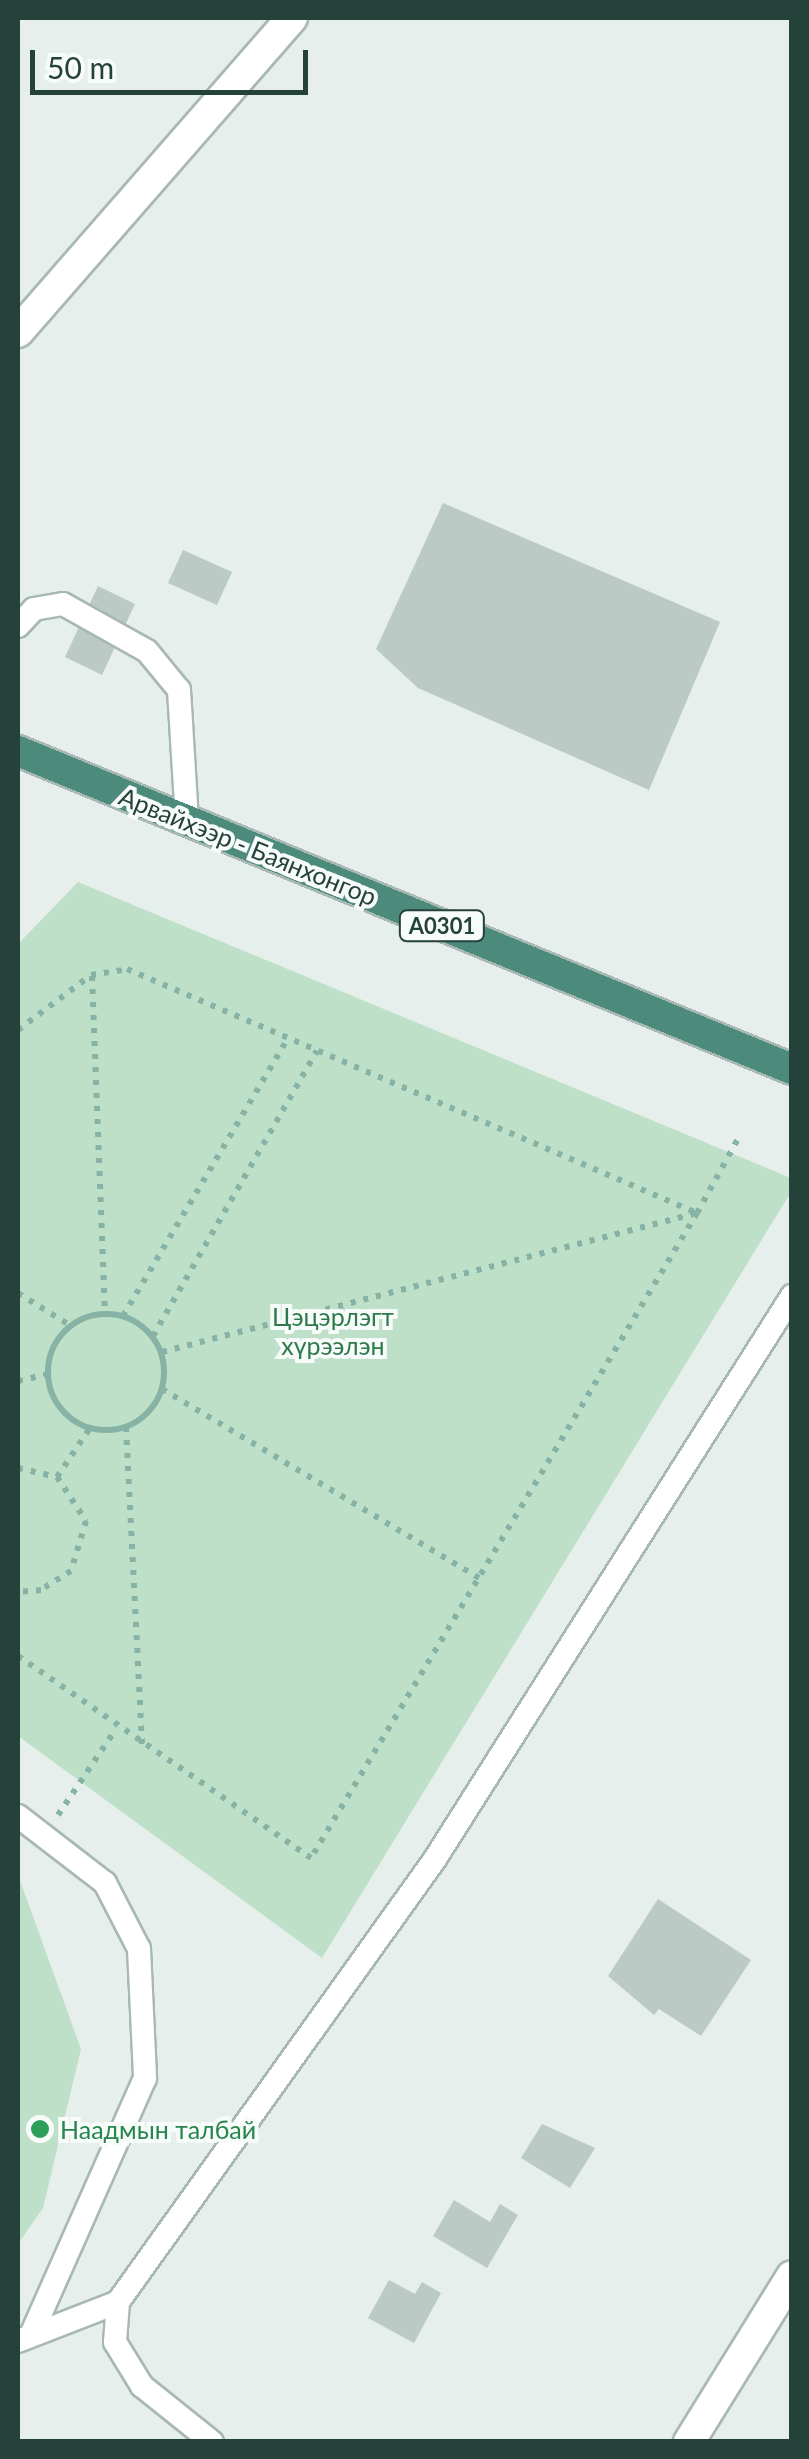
<!DOCTYPE html>
<meta charset="utf-8">
<style>
body{margin:0}
#map{position:relative;width:809px;height:2459px;overflow:hidden;background:#e6efeb;font-family:Lato,sans-serif}
div>[style]{position:absolute}
.green>*{inset:0;background:#bfe0c8}
.building>*{inset:0;background:#bbcac4}
.path>*{height:6px;margin-top:-3px;transform-origin:0;background:repeating-linear-gradient(90deg,#86b3a5 0 5px,transparent 0 13px)}
.path>.ring{margin:-3px;padding:0;box-sizing:content-box;background:none;border:6px solid #86b3a5;border-radius:50%}
.roads{filter:drop-shadow(2px 0 #a8b8b2) drop-shadow(-2px 0 #a8b8b2) drop-shadow(0 2px #a8b8b2) drop-shadow(0 -2px #a8b8b2)}
.service>*{height:22px;margin:-11px;padding:0 11px;transform-origin:11px;border-radius:11px;background:#fff}
.minor>*{height:30px;margin:-15px;padding:0 15px;transform-origin:15px;border-radius:15px;background:#fff}
.tertiary>*{height:30px;margin:-15px;padding:0 15px;transform-origin:15px;border-radius:15px;background:#fff}
.trunk>*{height:30px;margin:-15px;padding:0 15px;transform-origin:15px;border-radius:15px;background:#4c8a7c}
.dots>*{width:28px;height:28px;translate:-50% -50%;box-sizing:border-box;border:5px solid #f7fbf9;border-radius:50%}
span{translate:-50% -50%;white-space:nowrap;text-align:center;line-height:1.15;-webkit-text-stroke:8px #f7fbf9;paint-order:stroke}
.shield-label span{padding:2px 8px;background:#f7fbf9;border:2px solid;border-radius:8px;-webkit-text-stroke-width:0}
.shield-label{font-size:22px;color:#24423a;font-weight:700}
.street-label{font-size:25px;color:#24423a}
.park-label{font-size:25px;color:#2d7a4b}
.leisure-label{font-size:25px;color:#27864d}
.left{translate:0 -50%;text-align:left}
.frame{position:absolute;inset:0;border:20px solid #24423a;pointer-events:none}
.scale{position:absolute;left:30px;top:50px;width:278px;height:45px;box-sizing:border-box;border:5px solid #24423a;border-top:0;padding-left:12px;font-size:30px;line-height:35px;white-space:nowrap;color:#24423a;-webkit-text-stroke:8px #f7fbf9;paint-order:stroke}
</style>
<div id="map">
<div class="green">
<i style="clip-path:polygon(78px 882px,791px 1178px,791px 1192px,322px 1958px,18px 1736px,18px 944px)"></i>
<i style="clip-path:polygon(18px 1875px,81px 2049px,43px 2208px,18px 2244px)"></i>
</div>
<div class="building">
<i style="clip-path:polygon(443px 503px,720px 622px,649px 790px,418px 688px,376px 649px)"></i>
<i style="clip-path:polygon(183px 550px,232px 572px,217px 605px,168px 583px)"></i>
<i style="clip-path:polygon(98px 586px,135px 604px,102px 675px,65px 657px)"></i>
<i style="clip-path:polygon(658px 1899px,751px 1960px,701px 2036px,659px 2009px,654px 2015px,608px 1976px)"></i>
<i style="clip-path:polygon(542px 2124px,595px 2148px,570px 2188px,521px 2158px)"></i>
<i style="clip-path:polygon(454px 2200px,490px 2222px,500px 2204px,518px 2215px,487px 2268px,433px 2236px)"></i>
<i style="clip-path:polygon(389px 2280px,415px 2294px,422px 2282px,441px 2293px,414px 2343px,368px 2318px)"></i>
</div>
<div class="path">
<i style="left:92px;top:976px;width:337px;rotate:87.8deg"></i>
<i style="left:18px;top:1030px;width:91px;rotate:-37deg"></i>
<i style="left:91px;top:975px;width:36px;rotate:-9deg"></i>
<i style="left:127px;top:969px;width:620px;rotate:23.17deg"></i>
<i style="left:697px;top:1213px;width:752px;rotate:120.9deg"></i>
<i style="left:311px;top:1858px;width:356px;rotate:-145.4deg"></i>
<i style="left:18px;top:1293px;width:62px;rotate:31.9deg"></i>
<i class="ring" style="left:48px;top:1314px;width:110px;height:110px"></i>
<i style="left:123px;top:1316px;width:323px;rotate:-59.3deg"></i>
<i style="left:153px;top:1336px;width:329px;rotate:-60.1deg"></i>
<i style="left:162px;top:1352px;width:553px;rotate:-14.56deg"></i>
<i style="left:697px;top:1213px;width:89px;rotate:-61.1deg"></i>
<i style="left:18px;top:1381px;width:31px;rotate:-13deg"></i>
<i style="left:162px;top:1389px;width:373px;rotate:30.8deg"></i>
<i style="left:126px;top:1427px;width:318px;rotate:87.1deg"></i>
<i style="left:18px;top:1468px;width:40px;rotate:13deg"></i>
<i style="left:57px;top:1477px;width:53px;rotate:56.6deg"></i>
<i style="left:86px;top:1521px;width:52px;rotate:106.7deg"></i>
<i style="left:71px;top:1571px;width:36px;rotate:148deg"></i>
<i style="left:41px;top:1590px;width:23px;rotate:175deg"></i>
<i style="left:57px;top:1477px;width:59px;rotate:-56deg"></i>
<i style="left:58px;top:1815px;width:104px;rotate:-56deg"></i>
</div>
<div class="roads">
<div class="service">
<i style="left:18px;top:626px;width:23px;rotate:-47deg"></i>
<i style="left:34px;top:609px;width:29px;rotate:-10deg"></i>
<i style="left:63px;top:604px;width:96px;rotate:29.2deg"></i>
<i style="left:147px;top:651px;width:50px;rotate:50.6deg"></i>
<i style="left:179px;top:690px;width:131px;rotate:86.5deg"></i>
<i style="left:18px;top:1816px;width:110px;rotate:37.6deg"></i>
<i style="left:105px;top:1883px;width:74px;rotate:62.7deg"></i>
<i style="left:139px;top:1949px;width:129px;rotate:87.3deg"></i>
<i style="left:145px;top:2078px;width:279px;rotate:113.9deg"></i>
<i style="left:18px;top:2341px;width:107px;rotate:-21.3deg"></i>
<i style="left:212px;top:2442px;width:90px;rotate:-141.3deg"></i>
<i style="left:142px;top:2386px;width:52px;rotate:-121.5deg"></i>
<i style="left:115px;top:2342px;width:40px;rotate:-85.7deg"></i>
<i style="left:118px;top:2302px;width:545px;rotate:-54.41deg"></i>
<i style="left:435px;top:1859px;width:667px;rotate:-57.62deg"></i>
</div>
<div class="minor">
<i style="left:18px;top:332px;width:417px;rotate:-48.9deg"></i>
</div>
<div class="tertiary">
<i style="left:689px;top:2442px;width:195px;rotate:-58.2deg"></i>
</div>
<div class="trunk">
<i style="left:18px;top:751px;width:837px;rotate:22.34deg"></i>
</div>
</div>
<div class="dots">
<i style="left:40px;top:2129px;background:#2e9e5b"></i>
</div>
<div class="shield-label">
<span style="left:442px;top:926px">A0301</span>
</div>
<div class="street-label">
<span style="left:248px;top:846px;rotate:22deg">Арвайхээр - Баянхонгор</span>
</div>
<div class="park-label">
<span style="left:333px;top:1331px">Цэцэрлэгт<br>хүрээлэн</span>
</div>
<div class="leisure-label">
<span class="left" style="left:60px;top:2129px">Наадмын талбай</span>
</div>
<div class="frame"></div>
<div class="scale">50 m</div>
</div>
